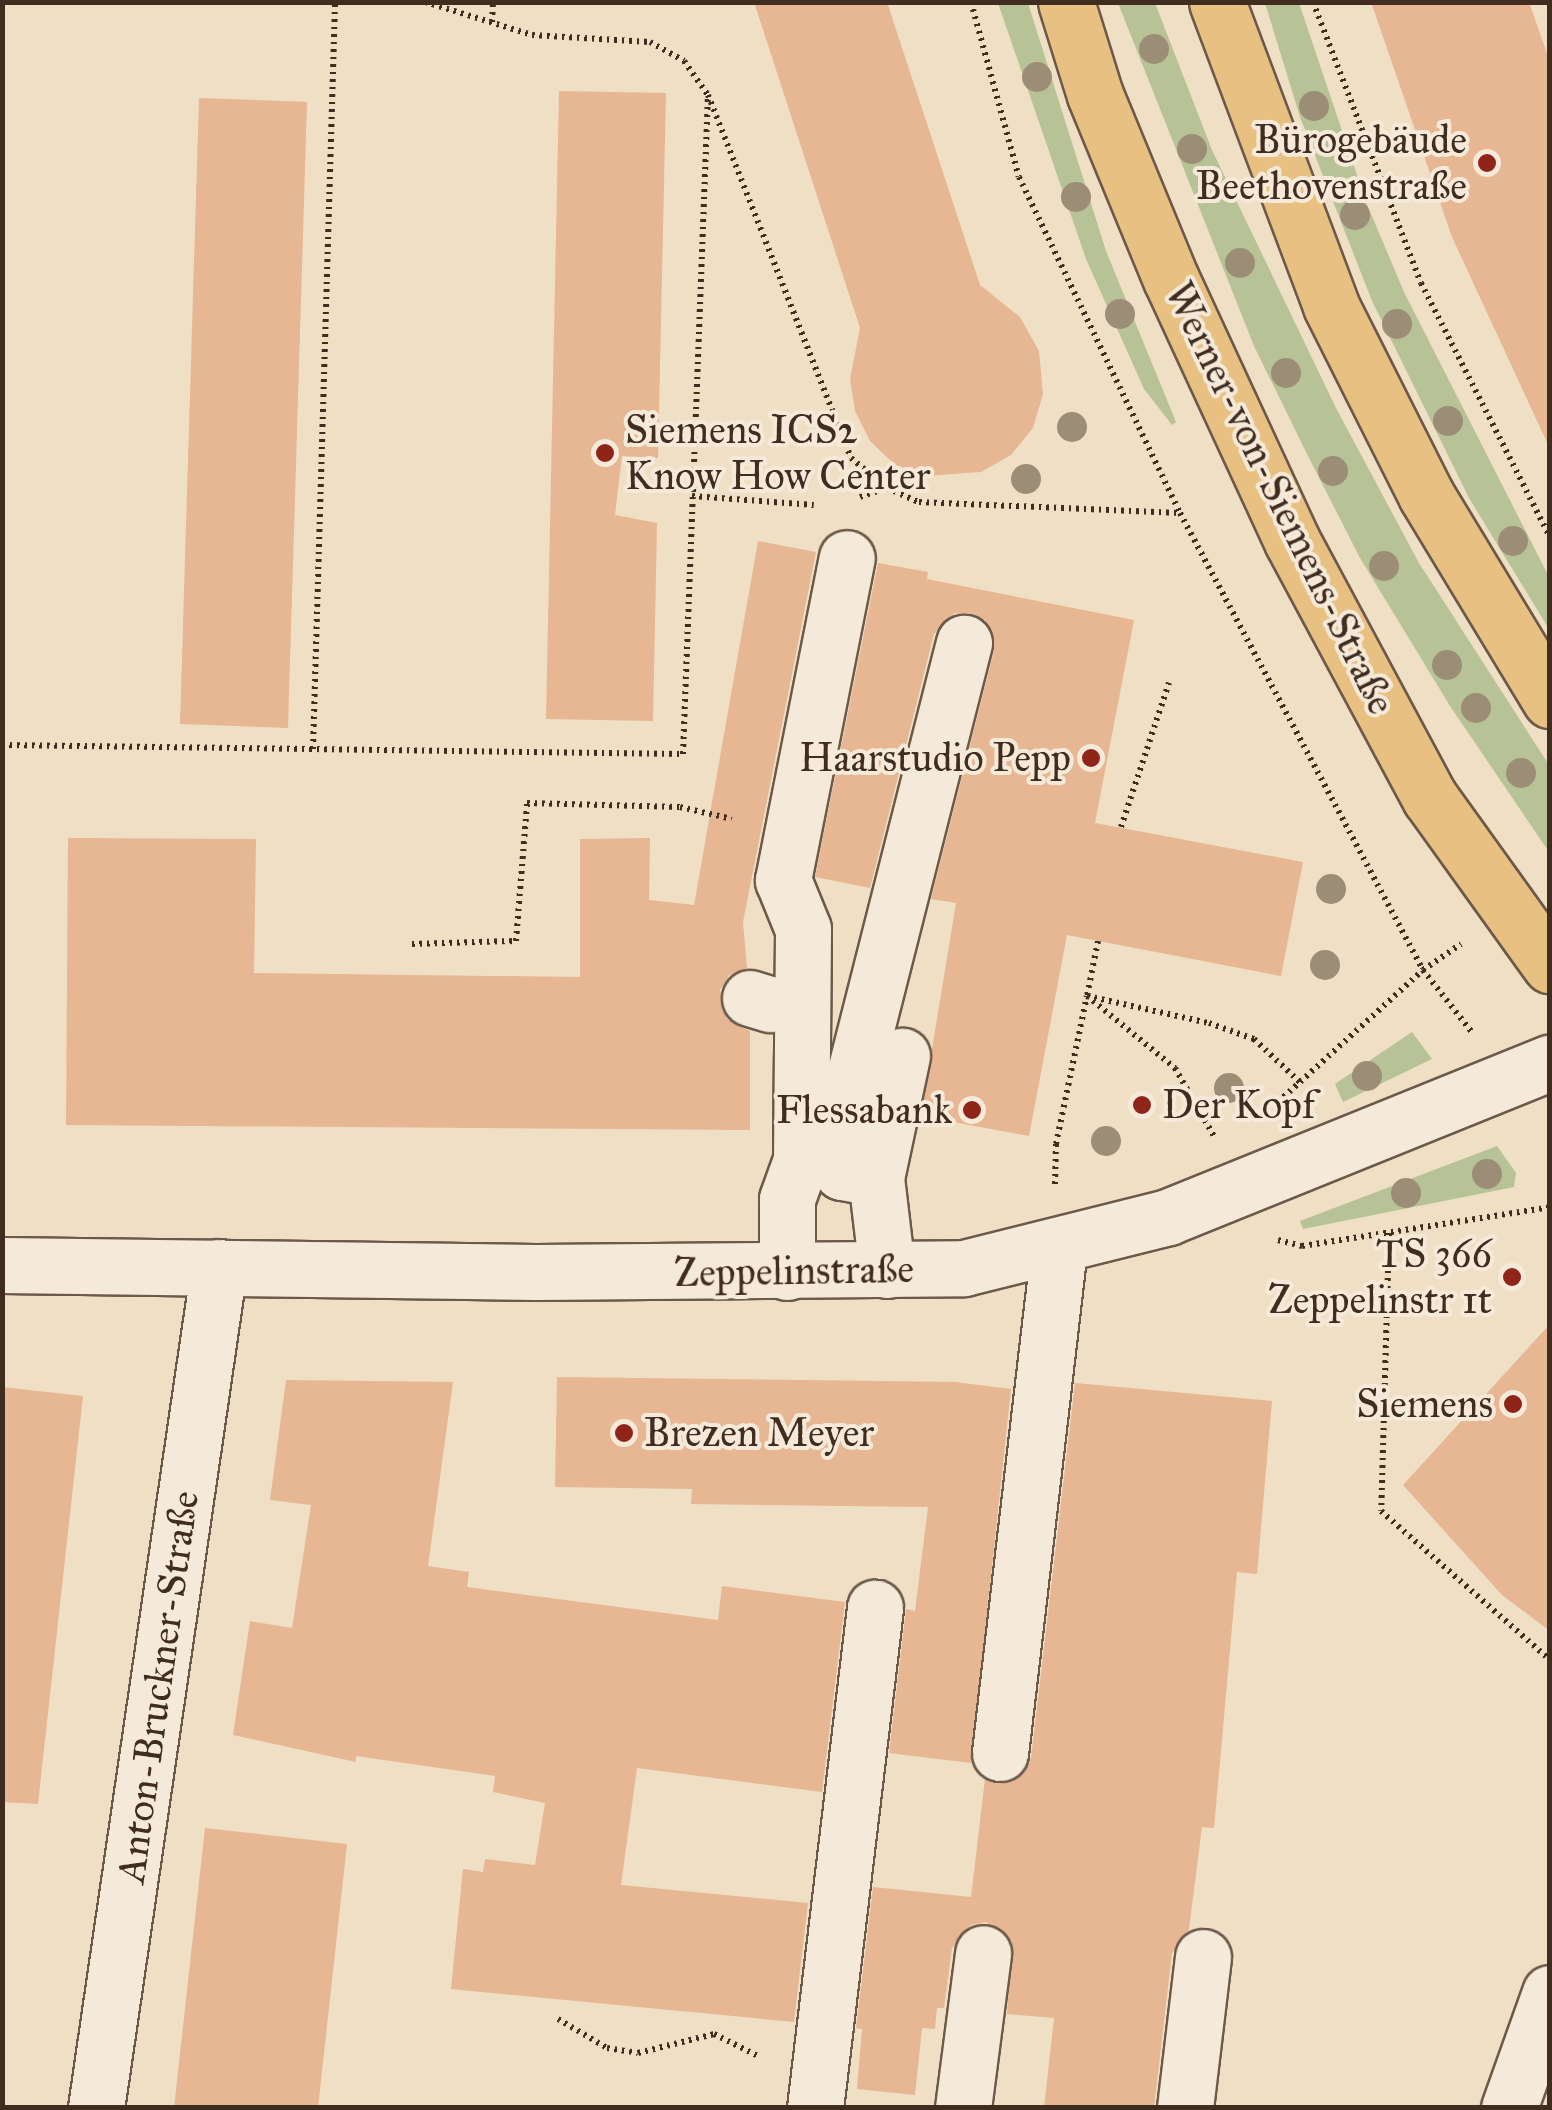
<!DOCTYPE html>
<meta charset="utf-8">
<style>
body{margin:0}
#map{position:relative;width:1552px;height:2110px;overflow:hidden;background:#efdfc5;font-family:"IM FELL Great Primer",serif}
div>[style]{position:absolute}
.green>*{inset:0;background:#b7c296}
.building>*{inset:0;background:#e7b692}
.path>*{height:6px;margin-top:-3px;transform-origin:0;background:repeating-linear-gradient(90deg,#412c20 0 2.5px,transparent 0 7.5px)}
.roads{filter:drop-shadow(2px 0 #6c5949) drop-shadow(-2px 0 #6c5949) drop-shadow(0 2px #6c5949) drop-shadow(0 -2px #6c5949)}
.minor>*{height:55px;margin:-27.5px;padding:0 27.5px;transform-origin:27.5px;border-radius:27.5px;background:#f5ead9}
.major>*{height:55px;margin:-27.5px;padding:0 27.5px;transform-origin:27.5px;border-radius:27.5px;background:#e8c082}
.trees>*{width:30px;height:30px;margin:-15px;border-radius:50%;background:#9c8d77}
.dots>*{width:28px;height:28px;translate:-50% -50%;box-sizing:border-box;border:5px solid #f5ead9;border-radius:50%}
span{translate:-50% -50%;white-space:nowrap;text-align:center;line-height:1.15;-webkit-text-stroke:8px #f5ead9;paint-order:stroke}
.poi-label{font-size:40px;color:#412c20}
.right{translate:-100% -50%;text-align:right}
.left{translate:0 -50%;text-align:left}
.street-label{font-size:40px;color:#412c20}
.frame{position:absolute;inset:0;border:5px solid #412c20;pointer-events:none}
</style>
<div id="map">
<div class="green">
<i style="clip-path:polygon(998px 3px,1028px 3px,1106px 251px,1176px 422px,1172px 425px,1144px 389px,1086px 259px)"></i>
<i style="clip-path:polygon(1118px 3px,1155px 3px,1212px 150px,1336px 408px,1419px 563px,1549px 765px,1549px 852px,1450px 706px,1360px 558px,1306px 452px,1254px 346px)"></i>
<i style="clip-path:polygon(1265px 3px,1299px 3px,1366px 202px,1404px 292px,1549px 577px,1549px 629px,1469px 498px,1372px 301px,1300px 117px)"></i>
<i style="clip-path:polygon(1412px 1032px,1432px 1059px,1343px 1102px,1335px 1084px)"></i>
<i style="clip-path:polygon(1497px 1146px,1516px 1173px,1514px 1187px,1303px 1229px,1300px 1221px)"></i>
</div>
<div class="building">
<i style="clip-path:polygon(754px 2px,887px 2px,980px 285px,1020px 317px,1039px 351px,1043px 394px,1033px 428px,1011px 455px,981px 472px,925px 476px,894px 464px,870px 441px,855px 411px,850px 379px,860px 328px)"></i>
<i style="clip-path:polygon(1371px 2px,1529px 2px,1550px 62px,1550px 449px,1452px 237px)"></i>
<i style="clip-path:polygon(559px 91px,666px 93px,658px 458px,622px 456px,615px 515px,657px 523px,653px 721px,546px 719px)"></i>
<i style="clip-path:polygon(199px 98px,307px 102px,288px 728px,180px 724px)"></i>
<i style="clip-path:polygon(758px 541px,816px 552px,743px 922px,747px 968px,729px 975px,720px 990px,727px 1019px,750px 1031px,750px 1130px,66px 1125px,68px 838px,256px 839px,254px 973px,580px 977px,580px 839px,650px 838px,649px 900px,694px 905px)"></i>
<i style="clip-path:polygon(878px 563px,928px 572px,927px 579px,1134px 620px,1095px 823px,1303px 862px,1281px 976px,1067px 935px,1029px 1136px,921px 1116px,956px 903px,931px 899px,994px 651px,985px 620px,955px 613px,934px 634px,870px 888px,815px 877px)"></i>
<i style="clip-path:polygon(1550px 1324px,1550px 1631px,1502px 1595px,1403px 1485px)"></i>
<i style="clip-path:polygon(557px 1377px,955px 1382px,1011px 1389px,971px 1763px,889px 1753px,906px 1609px,915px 1611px,928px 1507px,691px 1504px,692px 1489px,555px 1487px)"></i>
<i style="clip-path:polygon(286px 1380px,453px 1382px,428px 1566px,469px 1572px,467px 1587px,718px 1620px,722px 1586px,845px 1602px,822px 1792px,637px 1768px,621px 1885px,808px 1903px,794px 2022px,451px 1989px,463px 1869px,483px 1872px,485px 1859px,535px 1865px,545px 1803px,493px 1792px,495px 1776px,356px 1756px,356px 1762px,233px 1735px,250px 1621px,292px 1628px,311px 1505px,270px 1500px)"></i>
<i style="clip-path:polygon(1075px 1383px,1272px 1401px,1257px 1574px,1237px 1572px,1214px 1828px,1202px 1827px,1189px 1929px,1172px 1953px,1154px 2108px,1044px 2108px,1054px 2018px,1007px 2014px,1012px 1942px,986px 1922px,970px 1925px,952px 1948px,944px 2008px,937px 2008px,935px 2029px,922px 2028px,915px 2095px,857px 2089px,862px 2029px,856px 2028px,873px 1887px,971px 1897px,985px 1779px,1013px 1781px,1031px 1758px)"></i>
<i style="clip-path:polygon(2px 1387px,83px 1396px,38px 1804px,2px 1802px)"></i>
<i style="clip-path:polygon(205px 1828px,347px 1844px,318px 2108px,174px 2108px)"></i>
</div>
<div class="path">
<i style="left:425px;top:2px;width:112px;rotate:17.1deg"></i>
<i style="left:532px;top:35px;width:118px;rotate:3.4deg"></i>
<i style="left:650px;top:42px;width:39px;rotate:29deg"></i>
<i style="left:684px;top:61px;width:42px;rotate:54.8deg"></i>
<i style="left:708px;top:95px;width:390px;rotate:68.5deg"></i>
<i style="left:851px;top:458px;width:47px;rotate:39.8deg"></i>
<i style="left:887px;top:488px;width:35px;rotate:24deg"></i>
<i style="left:919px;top:502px;width:261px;rotate:2.4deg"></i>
<i style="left:971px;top:2px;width:181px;rotate:74.7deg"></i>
<i style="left:1019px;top:177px;width:373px;rotate:64.4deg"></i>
<i style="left:1180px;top:513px;width:518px;rotate:62deg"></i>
<i style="left:1423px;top:970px;width:78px;rotate:51.8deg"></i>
<i style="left:1313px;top:2px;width:301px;rotate:69deg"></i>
<i style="left:1421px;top:283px;width:285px;rotate:63.1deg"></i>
<i style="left:492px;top:22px;width:20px;rotate:-87deg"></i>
<i style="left:692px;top:496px;width:122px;rotate:4.2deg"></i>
<i style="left:860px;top:497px;width:28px;rotate:-19deg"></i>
<i style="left:2px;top:745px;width:681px;rotate:0.76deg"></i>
<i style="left:683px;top:754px;width:659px;rotate:-87.83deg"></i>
<i style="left:313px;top:749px;width:747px;rotate:-88.31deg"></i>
<i style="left:1121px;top:827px;width:152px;rotate:-71.6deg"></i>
<i style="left:1098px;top:941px;width:56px;rotate:101.3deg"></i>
<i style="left:1087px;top:996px;width:125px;rotate:12.5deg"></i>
<i style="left:1209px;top:1023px;width:48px;rotate:19.6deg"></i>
<i style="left:1254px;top:1039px;width:66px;rotate:43.2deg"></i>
<i style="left:412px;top:944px;width:104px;rotate:-1.7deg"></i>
<i style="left:516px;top:941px;width:138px;rotate:-85.4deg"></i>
<i style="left:527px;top:803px;width:153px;rotate:1.5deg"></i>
<i style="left:680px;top:807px;width:53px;rotate:13deg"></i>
<i style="left:1278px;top:1102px;width:196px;rotate:-42.3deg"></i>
<i style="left:1423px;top:970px;width:46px;rotate:-34.4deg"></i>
<i style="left:1055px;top:1184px;width:40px;rotate:-88.6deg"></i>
<i style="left:1056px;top:1144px;width:151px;rotate:-78.2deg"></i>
<i style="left:1087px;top:996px;width:114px;rotate:39.3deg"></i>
<i style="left:1175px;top:1068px;width:78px;rotate:60.2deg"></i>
<i style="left:1389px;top:1233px;width:278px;rotate:91.6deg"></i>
<i style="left:1381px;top:1511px;width:225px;rotate:41.4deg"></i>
<i style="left:1278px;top:1240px;width:25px;rotate:14deg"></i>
<i style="left:1302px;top:1246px;width:251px;rotate:-8.9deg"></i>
<i style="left:558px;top:2019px;width:57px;rotate:30.6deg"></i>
<i style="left:607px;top:2048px;width:31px;rotate:9deg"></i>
<i style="left:638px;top:2053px;width:78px;rotate:-14deg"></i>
<i style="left:714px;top:2034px;width:49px;rotate:26.6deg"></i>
</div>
<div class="roads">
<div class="minor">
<i style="left:750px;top:998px;width:21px;rotate:17deg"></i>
<i style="left:876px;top:1178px;width:125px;rotate:-78deg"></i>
<i style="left:2px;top:1265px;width:534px;rotate:0.75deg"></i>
<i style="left:536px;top:1272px;width:428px;rotate:-0.5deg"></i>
<i style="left:964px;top:1268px;width:210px;rotate:-14deg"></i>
<i style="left:1168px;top:1217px;width:412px;rotate:-22deg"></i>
<i style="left:887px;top:1270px;width:93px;rotate:-96.8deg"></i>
<i style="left:876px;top:1178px;width:35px;rotate:-170deg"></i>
<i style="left:842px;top:1172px;width:33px;rotate:-97deg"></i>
<i style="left:838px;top:1139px;width:512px;rotate:-75.75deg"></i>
<i style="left:787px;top:1272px;width:73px;rotate:-90deg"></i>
<i style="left:787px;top:1199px;width:41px;rotate:-70.3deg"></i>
<i style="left:801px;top:1160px;width:231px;rotate:-89.5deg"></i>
<i style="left:803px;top:929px;width:53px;rotate:-112.2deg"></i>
<i style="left:783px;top:880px;width:328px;rotate:-78.8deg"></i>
<i style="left:1000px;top:1753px;width:508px;rotate:-83.34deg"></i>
<i style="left:96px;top:2108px;width:850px;rotate:-81.68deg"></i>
<i style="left:815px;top:2108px;width:504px;rotate:-83.16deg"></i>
<i style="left:963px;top:2108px;width:156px;rotate:-82.6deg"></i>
<i style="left:1185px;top:2108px;width:152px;rotate:-83.2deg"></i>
<i style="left:1509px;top:2108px;width:122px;rotate:-70.4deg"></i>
</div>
<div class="major">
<i style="left:1066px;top:2px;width:97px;rotate:72.7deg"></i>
<i style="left:1095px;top:95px;width:199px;rotate:67.6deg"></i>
<i style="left:1171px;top:279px;width:289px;rotate:65.2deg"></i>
<i style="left:1292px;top:541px;width:292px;rotate:61.8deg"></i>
<i style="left:1430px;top:798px;width:206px;rotate:54.3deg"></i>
<i style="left:1217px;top:2px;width:325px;rotate:69.4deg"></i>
<i style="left:1331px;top:306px;width:212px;rotate:63.3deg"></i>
<i style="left:1426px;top:495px;width:240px;rotate:58.8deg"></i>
</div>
</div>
<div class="trees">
<i style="left:1154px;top:49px"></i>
<i style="left:1037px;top:77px"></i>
<i style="left:1314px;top:106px"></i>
<i style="left:1192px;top:149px"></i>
<i style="left:1076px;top:197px"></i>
<i style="left:1355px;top:215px"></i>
<i style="left:1240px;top:263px"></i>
<i style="left:1120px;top:314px"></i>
<i style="left:1397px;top:324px"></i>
<i style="left:1286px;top:373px"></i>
<i style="left:1448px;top:421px"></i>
<i style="left:1072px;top:427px"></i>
<i style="left:1333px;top:471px"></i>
<i style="left:1026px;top:479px"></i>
<i style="left:1513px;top:541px"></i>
<i style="left:1384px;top:566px"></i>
<i style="left:1447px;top:665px"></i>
<i style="left:1476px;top:708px"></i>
<i style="left:1521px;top:773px"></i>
<i style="left:1331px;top:889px"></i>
<i style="left:1325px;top:965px"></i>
<i style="left:1367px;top:1076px"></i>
<i style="left:1229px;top:1088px"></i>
<i style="left:1106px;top:1141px"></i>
<i style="left:1487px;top:1174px"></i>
<i style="left:1406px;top:1193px"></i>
</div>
<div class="dots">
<i style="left:1487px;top:163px;background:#8f2418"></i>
<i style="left:605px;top:453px;background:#8f2418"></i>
<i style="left:1091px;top:758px;background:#8f2418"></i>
<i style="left:1142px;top:1105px;background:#8f2418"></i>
<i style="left:972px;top:1110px;background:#8f2418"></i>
<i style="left:1512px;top:1277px;background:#8f2418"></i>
<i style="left:1513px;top:1404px;background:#8f2418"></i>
<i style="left:624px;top:1433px;background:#8f2418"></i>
</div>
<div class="poi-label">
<span class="right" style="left:1467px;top:163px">Bürogebäude<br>Beethovenstraße</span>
<span class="left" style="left:625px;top:453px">Siemens ICS2<br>Know How Center</span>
<span class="right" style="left:1071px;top:758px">Haarstudio Pepp</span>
<span class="left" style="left:1162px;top:1105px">Der Kopf</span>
<span class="right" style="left:952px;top:1110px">Flessabank</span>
<span class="right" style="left:1492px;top:1277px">TS 366<br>Zeppelinstr 1t</span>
<span class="right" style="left:1493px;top:1404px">Siemens</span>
<span class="left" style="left:644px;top:1433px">Brezen Meyer</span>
</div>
<div class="street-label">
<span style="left:1280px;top:498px;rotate:64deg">Werner-von-Siemens-Straße</span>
<span style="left:794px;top:1271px;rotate:-1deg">Zeppelinstraße</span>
<span style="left:158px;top:1687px;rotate:-82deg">Anton-Bruckner-Straße</span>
</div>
<div class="frame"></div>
</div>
